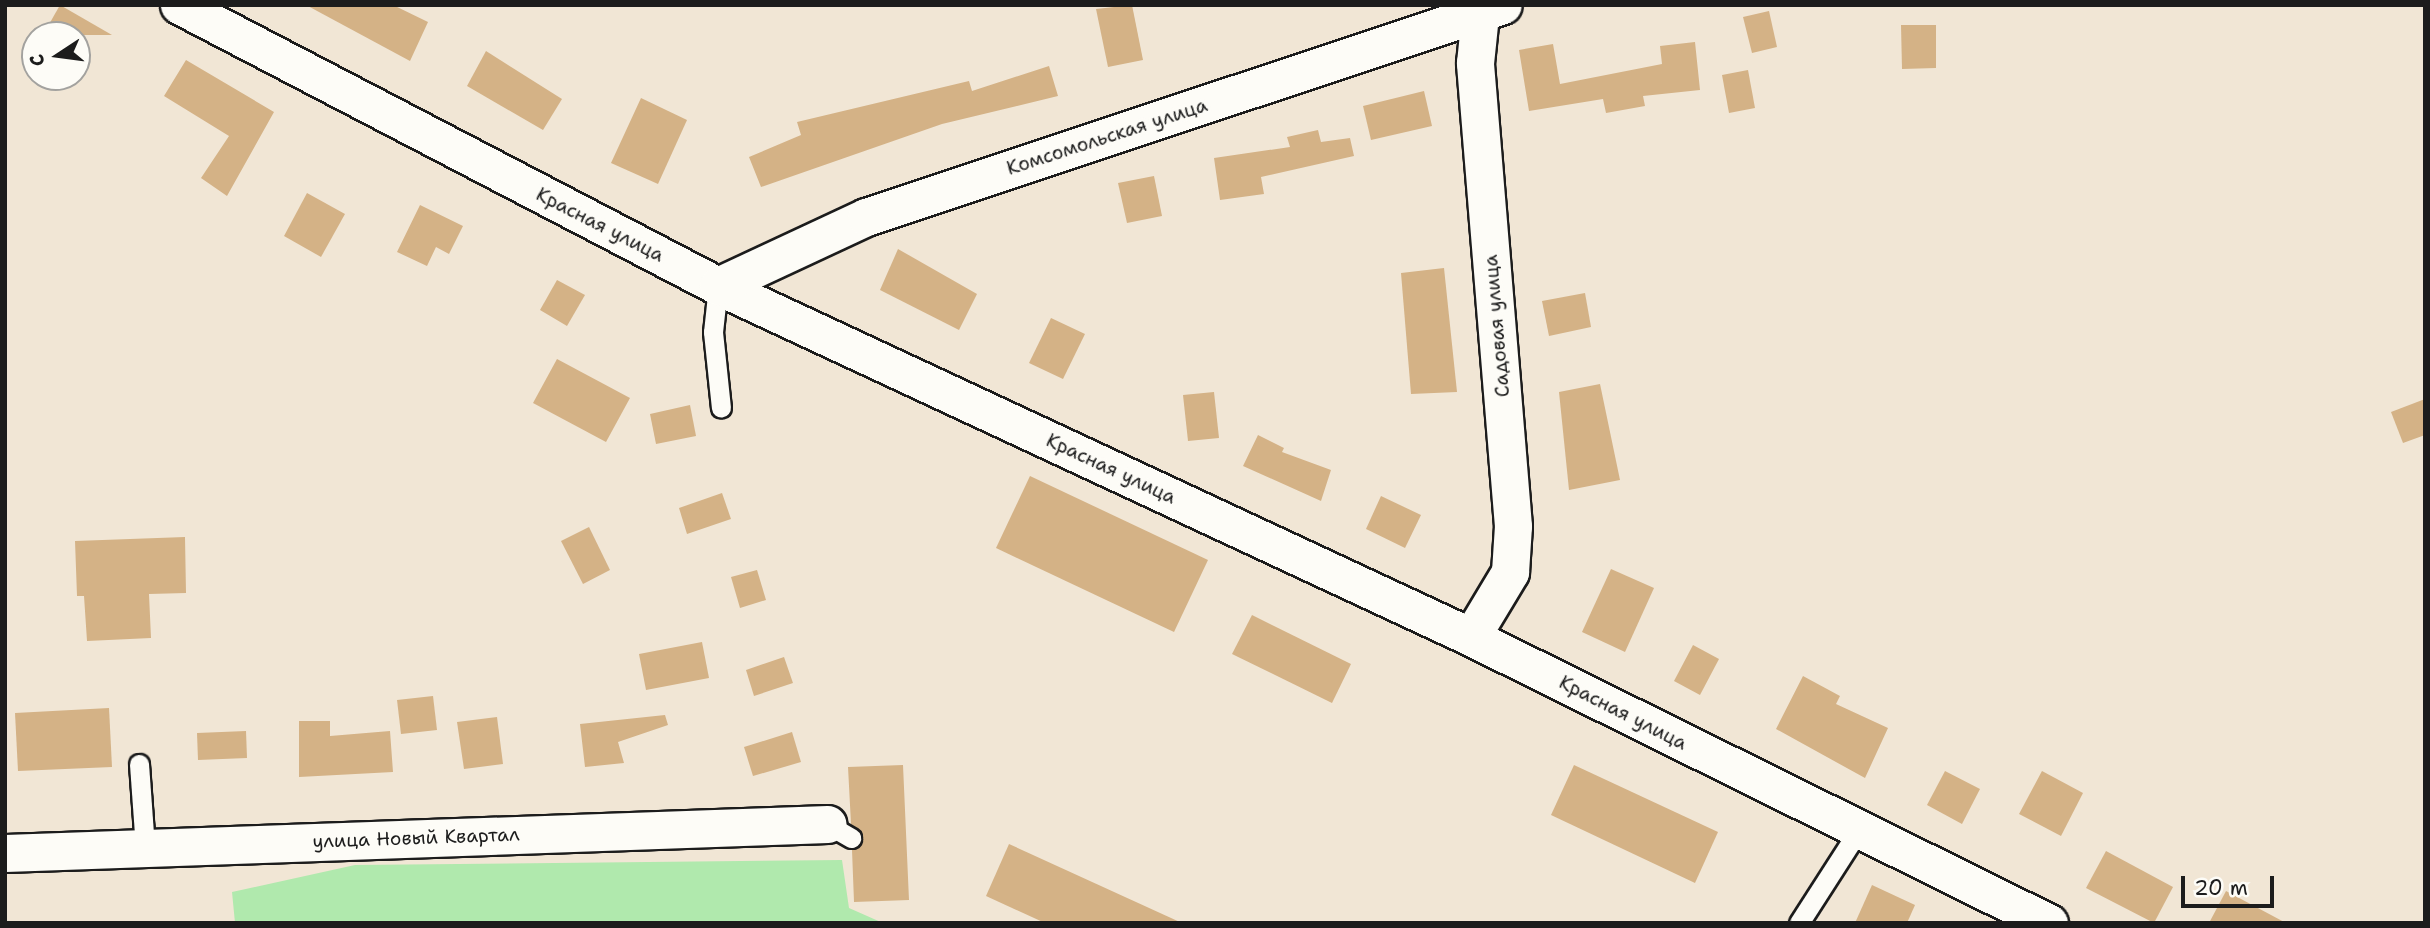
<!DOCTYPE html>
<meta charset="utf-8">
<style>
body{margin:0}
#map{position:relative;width:2430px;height:928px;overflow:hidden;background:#f1e6d5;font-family:"Shantell Sans",sans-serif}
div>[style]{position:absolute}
.green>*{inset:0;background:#b0e9ad}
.building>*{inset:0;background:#d4b286}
.roads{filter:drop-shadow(2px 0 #1c1c1c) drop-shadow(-2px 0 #1c1c1c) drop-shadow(0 2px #1c1c1c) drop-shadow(0 -2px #1c1c1c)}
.lane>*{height:19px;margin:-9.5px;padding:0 9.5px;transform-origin:9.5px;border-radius:9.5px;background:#fdfcf7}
.street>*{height:37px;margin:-18.5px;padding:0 18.5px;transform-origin:18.5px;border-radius:18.5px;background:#fdfcf7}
span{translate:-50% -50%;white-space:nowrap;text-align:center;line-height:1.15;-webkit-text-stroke:7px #fdfcf7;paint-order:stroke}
.street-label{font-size:19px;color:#1c1c1c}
.frame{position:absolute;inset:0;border:7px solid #1c1c1c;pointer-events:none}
.north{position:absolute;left:21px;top:21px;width:70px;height:70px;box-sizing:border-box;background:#fdfcf7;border:2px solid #a3a29f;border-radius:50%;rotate:257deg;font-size:19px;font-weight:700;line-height:28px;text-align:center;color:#1c1c1c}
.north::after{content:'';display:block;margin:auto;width:24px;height:32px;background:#1c1c1c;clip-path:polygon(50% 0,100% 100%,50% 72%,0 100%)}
.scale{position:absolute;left:2181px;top:876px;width:93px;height:32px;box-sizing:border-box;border:4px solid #1c1c1c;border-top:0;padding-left:9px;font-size:21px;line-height:24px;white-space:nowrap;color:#1c1c1c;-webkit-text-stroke:5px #fdfcf7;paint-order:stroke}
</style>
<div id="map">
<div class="green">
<i style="clip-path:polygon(842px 860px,849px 908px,883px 923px,235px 923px,232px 892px,355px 865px)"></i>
</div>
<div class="building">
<i style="clip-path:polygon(60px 5px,112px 35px,43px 35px)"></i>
<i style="clip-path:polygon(306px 5px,393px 5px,428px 22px,410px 61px)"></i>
<i style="clip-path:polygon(1132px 5px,1143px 60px,1108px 67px,1096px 9px)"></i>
<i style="clip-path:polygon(1769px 11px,1777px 47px,1752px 53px,1743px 17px)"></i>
<i style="clip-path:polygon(1901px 25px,1936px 25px,1936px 68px,1902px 69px)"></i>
<i style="clip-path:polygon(1695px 42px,1700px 90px,1643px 96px,1645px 106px,1606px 113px,1603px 99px,1529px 111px,1519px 50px,1553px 44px,1560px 84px,1662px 64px,1660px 46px)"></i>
<i style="clip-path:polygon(486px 51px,562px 99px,543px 130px,467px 86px)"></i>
<i style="clip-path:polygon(186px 60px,274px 112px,227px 196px,201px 178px,229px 136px,164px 96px)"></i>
<i style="clip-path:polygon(1049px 66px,1058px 96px,942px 124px,761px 187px,749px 157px,801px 135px,797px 122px,969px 81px,972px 91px)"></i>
<i style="clip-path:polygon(1748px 70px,1755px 108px,1729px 113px,1722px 75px)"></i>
<i style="clip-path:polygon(1424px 91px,1432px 126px,1371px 140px,1363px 106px)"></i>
<i style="clip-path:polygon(641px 98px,687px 120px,658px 184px,611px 163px)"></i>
<i style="clip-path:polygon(1318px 130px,1321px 142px,1350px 138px,1354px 156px,1261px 177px,1264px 194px,1220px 200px,1214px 158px,1290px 147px,1287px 137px)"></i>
<i style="clip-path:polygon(1154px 176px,1162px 216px,1127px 223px,1118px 183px)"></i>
<i style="clip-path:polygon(307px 193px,345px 214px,321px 257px,284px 236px)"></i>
<i style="clip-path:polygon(420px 205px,463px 226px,449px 254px,436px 247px,427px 266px,397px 252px)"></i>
<i style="clip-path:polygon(898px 249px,977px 294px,959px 330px,880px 290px)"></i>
<i style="clip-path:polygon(1444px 268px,1457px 392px,1411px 394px,1401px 273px)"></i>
<i style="clip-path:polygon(557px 280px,585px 295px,567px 326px,540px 310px)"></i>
<i style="clip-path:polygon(1585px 293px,1591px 327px,1549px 336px,1542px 301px)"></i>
<i style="clip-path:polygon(1051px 318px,1085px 334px,1063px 379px,1029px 363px)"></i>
<i style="clip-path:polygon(557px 359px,630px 398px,606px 442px,533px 403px)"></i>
<i style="clip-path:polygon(1600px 384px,1620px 480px,1569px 490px,1559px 392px)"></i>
<i style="clip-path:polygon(1214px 392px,1219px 438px,1188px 441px,1183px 395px)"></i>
<i style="clip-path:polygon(2425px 399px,2425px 435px,2403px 443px,2391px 412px)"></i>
<i style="clip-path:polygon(690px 405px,696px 436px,656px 444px,650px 414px)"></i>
<i style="clip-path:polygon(1258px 435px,1284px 448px,1282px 452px,1331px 470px,1321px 501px,1243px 466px)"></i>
<i style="clip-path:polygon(1030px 476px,1208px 560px,1174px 632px,996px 548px)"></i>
<i style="clip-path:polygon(722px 493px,731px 519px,687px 534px,679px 508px)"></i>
<i style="clip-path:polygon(1381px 496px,1421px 515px,1405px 548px,1366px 529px)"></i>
<i style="clip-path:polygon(589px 527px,610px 570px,583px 584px,561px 541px)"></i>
<i style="clip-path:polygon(185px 537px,186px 593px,149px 594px,151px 638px,87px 641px,84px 596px,77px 596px,75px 541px)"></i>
<i style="clip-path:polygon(1611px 569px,1654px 588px,1625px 652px,1582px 632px)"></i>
<i style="clip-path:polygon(757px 570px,766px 600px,740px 608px,731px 577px)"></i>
<i style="clip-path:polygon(1252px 615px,1351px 664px,1332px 703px,1232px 654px)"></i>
<i style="clip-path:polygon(702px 642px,709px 678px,646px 690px,639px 654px)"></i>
<i style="clip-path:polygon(1693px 645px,1719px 659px,1700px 695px,1674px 681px)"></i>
<i style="clip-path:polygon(784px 657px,793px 683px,754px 696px,746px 670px)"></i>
<i style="clip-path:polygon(1803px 676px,1840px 696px,1836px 704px,1888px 728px,1865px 778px,1776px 729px)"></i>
<i style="clip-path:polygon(433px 696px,437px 730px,401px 734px,397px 700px)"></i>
<i style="clip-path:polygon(109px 708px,112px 767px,18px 771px,15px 713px)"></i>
<i style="clip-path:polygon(665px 715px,668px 725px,618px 742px,624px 763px,585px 767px,580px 724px)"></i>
<i style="clip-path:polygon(497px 717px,503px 764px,464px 769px,457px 722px)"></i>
<i style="clip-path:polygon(299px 721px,330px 721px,330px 736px,390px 731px,393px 772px,299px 777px)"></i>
<i style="clip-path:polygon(246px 731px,247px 758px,198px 760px,197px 733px)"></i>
<i style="clip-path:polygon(792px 732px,801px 762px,753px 776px,744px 747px)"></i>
<i style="clip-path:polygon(903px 765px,909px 900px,854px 902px,852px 850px,863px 837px,851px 824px,848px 767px)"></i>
<i style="clip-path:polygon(1574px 765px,1718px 832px,1695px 883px,1551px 815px)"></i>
<i style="clip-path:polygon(1945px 771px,1980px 789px,1962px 824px,1927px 805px)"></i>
<i style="clip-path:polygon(2042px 771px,2083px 793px,2061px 836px,2019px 814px)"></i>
<i style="clip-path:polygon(1009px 844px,1182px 923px,1045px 923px,986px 896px)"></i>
<i style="clip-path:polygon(2106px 851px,2173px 887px,2154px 923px,2086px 888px)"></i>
<i style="clip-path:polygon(1872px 885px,1915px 905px,1907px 923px,1855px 923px)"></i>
<i style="clip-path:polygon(2226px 891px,2286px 923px,2209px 923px)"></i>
</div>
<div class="roads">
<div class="lane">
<i style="left:718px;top:286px;width:46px;rotate:96.2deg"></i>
<i style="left:713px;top:332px;width:76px;rotate:84deg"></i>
<i style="left:139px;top:764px;width:84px;rotate:85.9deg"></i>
<i style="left:827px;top:824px;width:28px;rotate:30deg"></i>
<i style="left:1799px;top:923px;width:109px;rotate:-57.3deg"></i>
</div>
<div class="street">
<i style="left:179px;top:5px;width:608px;rotate:27.53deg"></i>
<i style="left:718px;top:286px;width:831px;rotate:24.99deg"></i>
<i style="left:1471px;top:637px;width:645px;rotate:26.33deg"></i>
<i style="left:718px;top:286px;width:163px;rotate:-25deg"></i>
<i style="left:866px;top:217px;width:671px;rotate:-18.41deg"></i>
<i style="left:1471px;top:637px;width:76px;rotate:-59deg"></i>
<i style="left:1510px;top:572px;width:46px;rotate:-86.3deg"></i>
<i style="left:1513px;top:526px;width:465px;rotate:-94.7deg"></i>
<i style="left:1475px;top:63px;width:58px;rotate:-84.1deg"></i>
<i style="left:5px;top:853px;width:823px;rotate:-2.02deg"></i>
</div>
</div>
<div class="street-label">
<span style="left:1107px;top:137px;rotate:-18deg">Комсомольская улица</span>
<span style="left:600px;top:225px;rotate:27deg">Красная улица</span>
<span style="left:1497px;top:326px;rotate:-95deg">Садовая улица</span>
<span style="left:1111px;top:469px;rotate:25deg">Красная улица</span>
<span style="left:1623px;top:713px;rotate:27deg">Красная улица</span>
<span style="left:416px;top:838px;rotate:-2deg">улица Новый Квартал</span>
</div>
<div class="frame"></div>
<div class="north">С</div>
<div class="scale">20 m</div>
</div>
